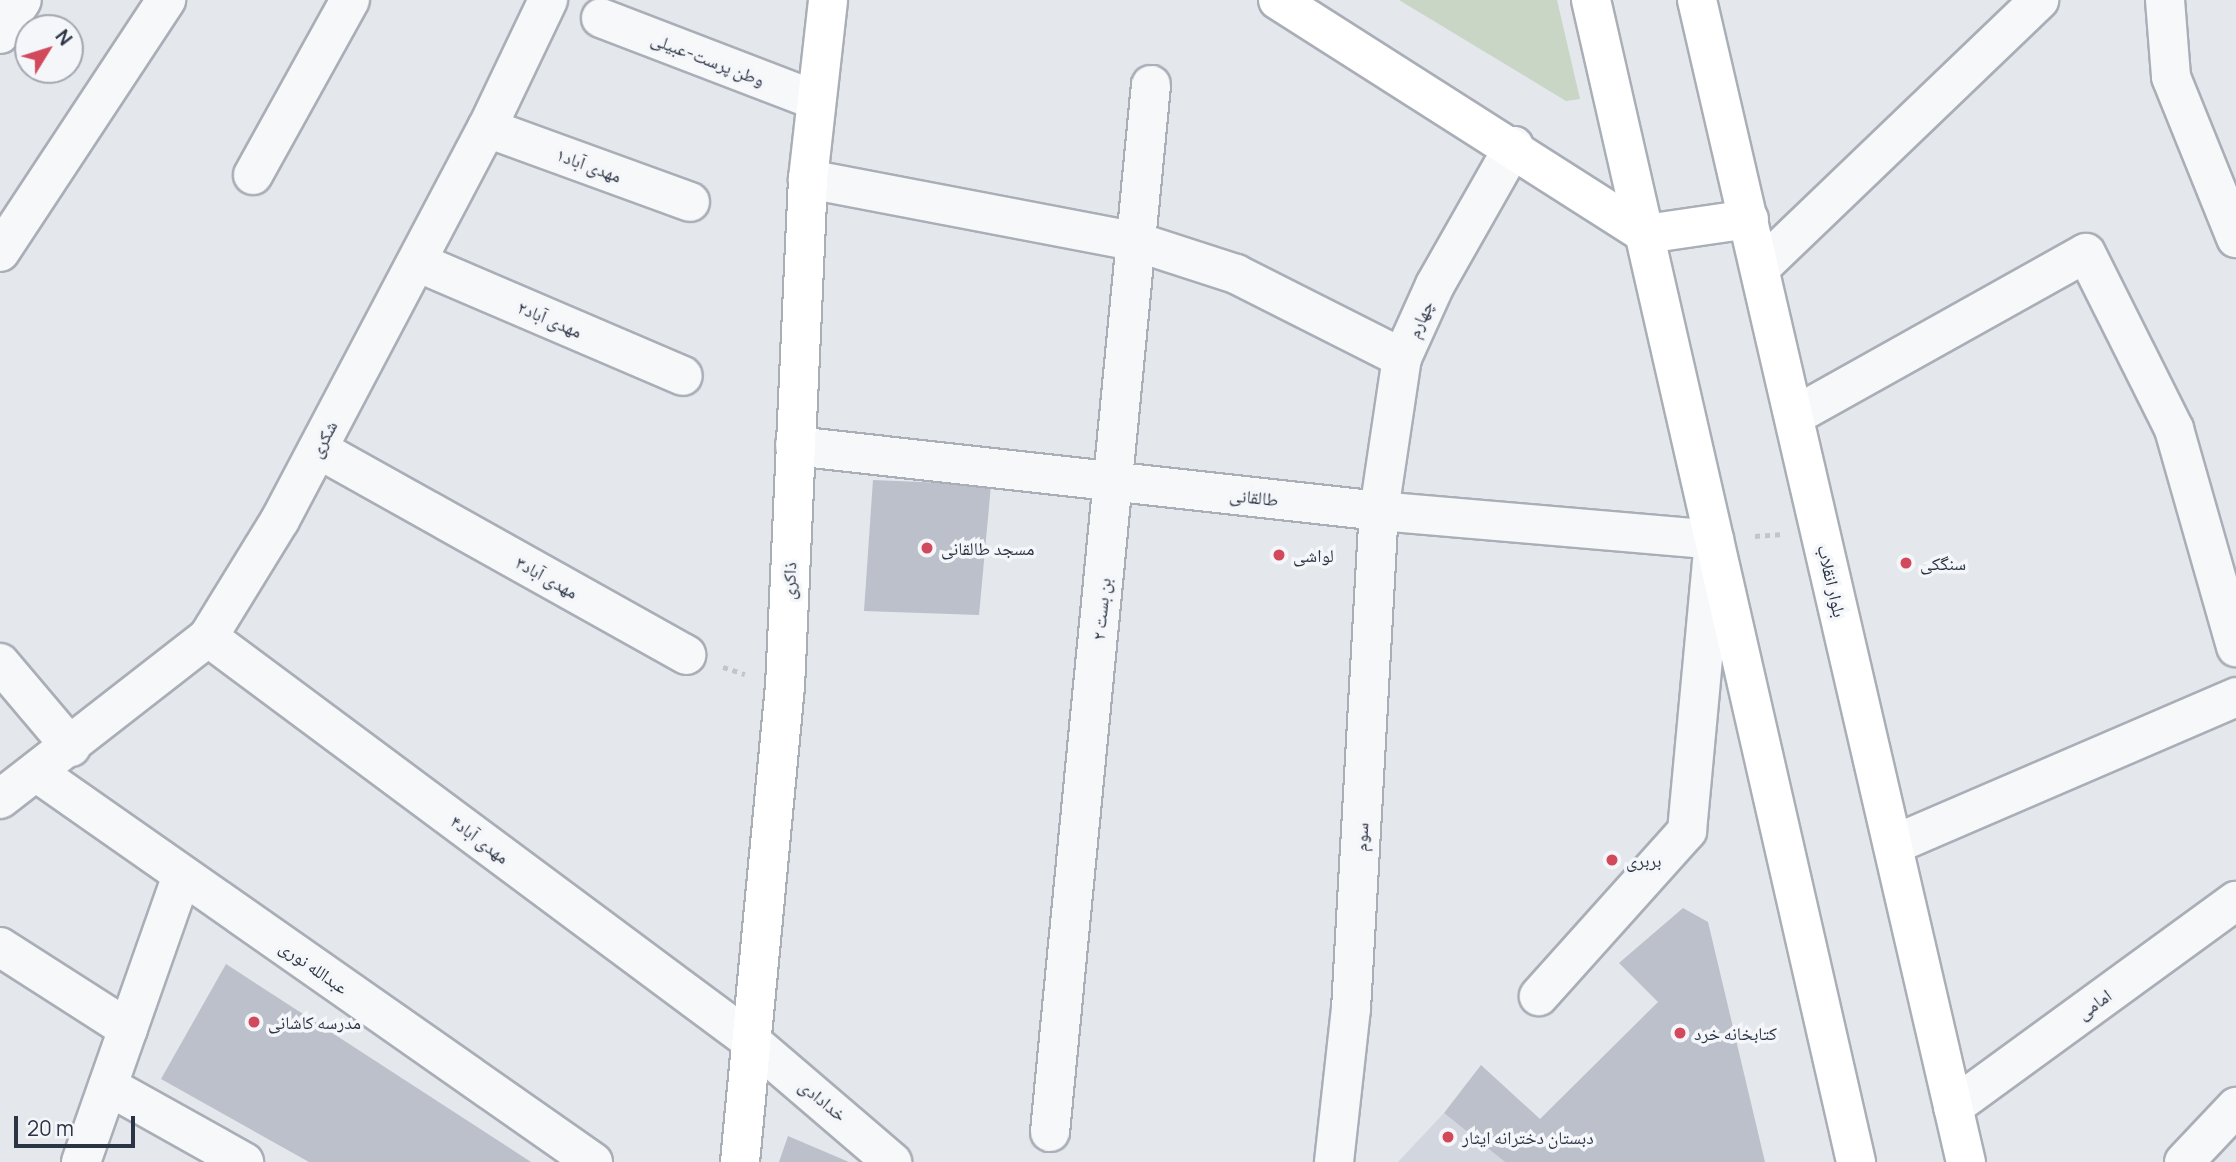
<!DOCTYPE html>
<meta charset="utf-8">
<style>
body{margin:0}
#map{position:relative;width:2236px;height:1162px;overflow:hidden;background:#e4e7ec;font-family:Manrope,"Noto Naskh Arabic",sans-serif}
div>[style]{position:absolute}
.built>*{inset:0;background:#d2d6de}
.green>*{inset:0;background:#c9d6c5}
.building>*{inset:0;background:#bbc0ca}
.path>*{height:4.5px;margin-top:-2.25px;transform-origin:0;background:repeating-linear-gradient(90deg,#c2c5cb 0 5px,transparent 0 10px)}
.roads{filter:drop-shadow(2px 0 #a9aeb7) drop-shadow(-2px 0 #a9aeb7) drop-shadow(0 2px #a9aeb7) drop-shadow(0 -2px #a9aeb7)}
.minor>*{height:38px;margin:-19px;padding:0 19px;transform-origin:19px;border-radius:19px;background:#f7f8fa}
.major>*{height:38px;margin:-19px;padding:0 19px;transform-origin:19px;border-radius:19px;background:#fff}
.dots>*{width:19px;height:19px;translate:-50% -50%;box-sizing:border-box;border:4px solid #f4f6f9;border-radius:50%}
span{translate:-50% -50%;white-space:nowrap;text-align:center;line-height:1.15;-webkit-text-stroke:7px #f4f6f9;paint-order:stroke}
.street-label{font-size:18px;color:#2b3445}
.poi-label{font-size:18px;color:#2b3445}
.left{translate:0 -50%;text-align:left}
.north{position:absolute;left:14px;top:14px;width:70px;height:70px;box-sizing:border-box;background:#f4f6f9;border:2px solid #a4a8b1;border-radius:50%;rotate:52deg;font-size:19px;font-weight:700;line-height:28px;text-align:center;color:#2b3445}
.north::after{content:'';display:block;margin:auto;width:24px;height:32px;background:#d1495b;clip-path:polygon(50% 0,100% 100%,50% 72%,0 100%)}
.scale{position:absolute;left:14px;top:1116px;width:121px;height:32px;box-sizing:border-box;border:4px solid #2b3445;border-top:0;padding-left:9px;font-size:21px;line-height:24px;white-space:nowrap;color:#2b3445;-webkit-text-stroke:5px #f4f6f9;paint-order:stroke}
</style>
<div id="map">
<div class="built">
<i style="clip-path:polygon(1444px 1113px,1505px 1162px,1398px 1162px)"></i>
</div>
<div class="green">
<i style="clip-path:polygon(1399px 0,1557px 0,1580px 99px,1566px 101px)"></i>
</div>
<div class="building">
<i style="clip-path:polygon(873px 480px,991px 485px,979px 615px,864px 611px)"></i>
<i style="clip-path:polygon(1683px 908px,1708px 922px,1765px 1162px,1505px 1162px,1444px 1113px,1481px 1065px,1540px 1119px,1658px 1002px,1619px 963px)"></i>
<i style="clip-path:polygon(226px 964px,531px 1162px,309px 1162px,161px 1079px)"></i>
<i style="clip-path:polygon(788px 1136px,849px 1162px,779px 1162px)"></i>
</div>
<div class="path">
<i style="left:1755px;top:536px;width:26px;rotate:-4deg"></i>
<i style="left:723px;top:667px;width:23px;rotate:18deg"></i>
</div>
<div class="roads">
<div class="minor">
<i style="left:2165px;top:0;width:77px;rotate:85.5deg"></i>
<i style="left:2171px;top:77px;width:174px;rotate:68deg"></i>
<i style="left:601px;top:18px;width:229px;rotate:21deg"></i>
<i style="left:0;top:34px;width:40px;rotate:-57.1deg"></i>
<i style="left:487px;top:128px;width:216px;rotate:20deg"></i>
<i style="left:253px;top:175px;width:200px;rotate:-61deg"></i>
<i style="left:808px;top:179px;width:335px;rotate:10.8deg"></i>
<i style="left:1137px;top:242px;width:104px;rotate:17.9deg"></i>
<i style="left:1236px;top:274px;width:186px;rotate:26.8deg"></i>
<i style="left:0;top:252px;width:302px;rotate:-56.6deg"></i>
<i style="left:417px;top:262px;width:289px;rotate:23.2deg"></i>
<i style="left:1760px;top:268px;width:387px;rotate:-43.8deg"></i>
<i style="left:1794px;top:416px;width:334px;rotate:-29.2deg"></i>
<i style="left:2086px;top:253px;width:197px;rotate:63.4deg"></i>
<i style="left:2174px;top:429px;width:227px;rotate:74.1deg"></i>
<i style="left:795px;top:446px;width:588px;rotate:6.35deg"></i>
<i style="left:1379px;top:511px;width:336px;rotate:4.9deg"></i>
<i style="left:1714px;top:540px;width:292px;rotate:95.3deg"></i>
<i style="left:1687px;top:831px;width:222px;rotate:131.9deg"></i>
<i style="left:318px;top:449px;width:422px;rotate:29.2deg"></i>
<i style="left:208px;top:637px;width:677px;rotate:36.65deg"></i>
<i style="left:751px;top:1041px;width:186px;rotate:40.6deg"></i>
<i style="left:0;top:663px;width:110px;rotate:49.8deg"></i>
<i style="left:36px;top:772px;width:680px;rotate:35deg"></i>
<i style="left:0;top:799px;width:264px;rotate:-37.9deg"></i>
<i style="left:208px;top:637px;width:137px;rotate:-58.4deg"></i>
<i style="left:280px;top:520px;width:443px;rotate:-62.2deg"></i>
<i style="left:487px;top:128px;width:142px;rotate:-64.5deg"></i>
<i style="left:1893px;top:845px;width:374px;rotate:-23.3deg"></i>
<i style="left:0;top:947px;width:152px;rotate:32.6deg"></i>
<i style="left:108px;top:1086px;width:156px;rotate:29.2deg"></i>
<i style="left:1953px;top:1107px;width:350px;rotate:-36.1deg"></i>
<i style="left:1050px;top:1132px;width:1052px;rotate:-84.49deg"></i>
<i style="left:81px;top:1162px;width:304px;rotate:-70.6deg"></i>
<i style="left:1334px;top:1162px;width:154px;rotate:-83.7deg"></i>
<i style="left:1351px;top:1009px;width:499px;rotate:-86.8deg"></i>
<i style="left:1379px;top:511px;width:155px;rotate:-81.5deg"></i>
<i style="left:1402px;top:358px;width:80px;rotate:-65.7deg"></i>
<i style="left:1435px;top:285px;width:160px;rotate:-60.4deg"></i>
<i style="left:2184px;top:1162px;width:76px;rotate:-46.6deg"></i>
</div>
<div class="major">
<i style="left:1278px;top:0;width:436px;rotate:32.5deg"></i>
<i style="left:1646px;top:234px;width:104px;rotate:-8.3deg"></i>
<i style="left:1591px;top:0;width:1192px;rotate:77.15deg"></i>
<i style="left:1697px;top:0;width:1193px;rotate:76.97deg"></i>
<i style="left:740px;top:1162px;width:477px;rotate:-84.6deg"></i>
<i style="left:785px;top:687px;width:509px;rotate:-87.41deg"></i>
<i style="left:808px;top:179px;width:180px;rotate:-83.6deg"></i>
</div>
</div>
<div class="dots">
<i style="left:927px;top:548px;background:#d1495b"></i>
<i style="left:1279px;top:555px;background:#d1495b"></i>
<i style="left:1906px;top:563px;background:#d1495b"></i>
<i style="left:1612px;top:860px;background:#d1495b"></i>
<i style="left:254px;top:1022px;background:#d1495b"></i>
<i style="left:1680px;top:1033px;background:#d1495b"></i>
<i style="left:1448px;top:1137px;background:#d1495b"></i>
</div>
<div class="street-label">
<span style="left:708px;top:59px;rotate:21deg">وطن پرست-عبیلی</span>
<span style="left:589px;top:165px;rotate:20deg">مهدی آباد۱</span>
<span style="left:550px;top:319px;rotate:23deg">مهدی آباد۲</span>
<span style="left:1420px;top:319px;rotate:-66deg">چهارم</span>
<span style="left:323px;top:439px;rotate:-62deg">شکری</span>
<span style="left:1254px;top:497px;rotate:6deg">طالقانی</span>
<span style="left:547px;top:577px;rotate:29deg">مهدی آباد۳</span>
<span style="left:789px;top:581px;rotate:-88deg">ذاکری</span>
<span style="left:1832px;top:581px;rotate:77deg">بلوار انقلاب</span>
<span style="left:1101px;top:609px;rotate:-84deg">بن بست ۲</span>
<span style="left:1361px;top:837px;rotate:-87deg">سوم</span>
<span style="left:480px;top:839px;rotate:37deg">مهدی آباد۴</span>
<span style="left:314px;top:967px;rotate:35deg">عبدالله نوری</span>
<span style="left:2094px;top:1004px;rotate:-36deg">امامی</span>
<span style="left:823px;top:1100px;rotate:39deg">خدادادی</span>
</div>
<div class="poi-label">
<span class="left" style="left:941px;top:548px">مسجد طالقانی</span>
<span class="left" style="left:1293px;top:555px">لواشی</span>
<span class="left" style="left:1920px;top:563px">سنگکی</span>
<span class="left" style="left:1626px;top:860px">بربری</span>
<span class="left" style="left:268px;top:1022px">مدرسه کاشانی</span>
<span class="left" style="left:1694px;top:1033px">کتابخانه خرد</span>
<span class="left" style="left:1462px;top:1137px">دبستان دخترانه ایثار</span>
</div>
<div class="north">N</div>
<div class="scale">20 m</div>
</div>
